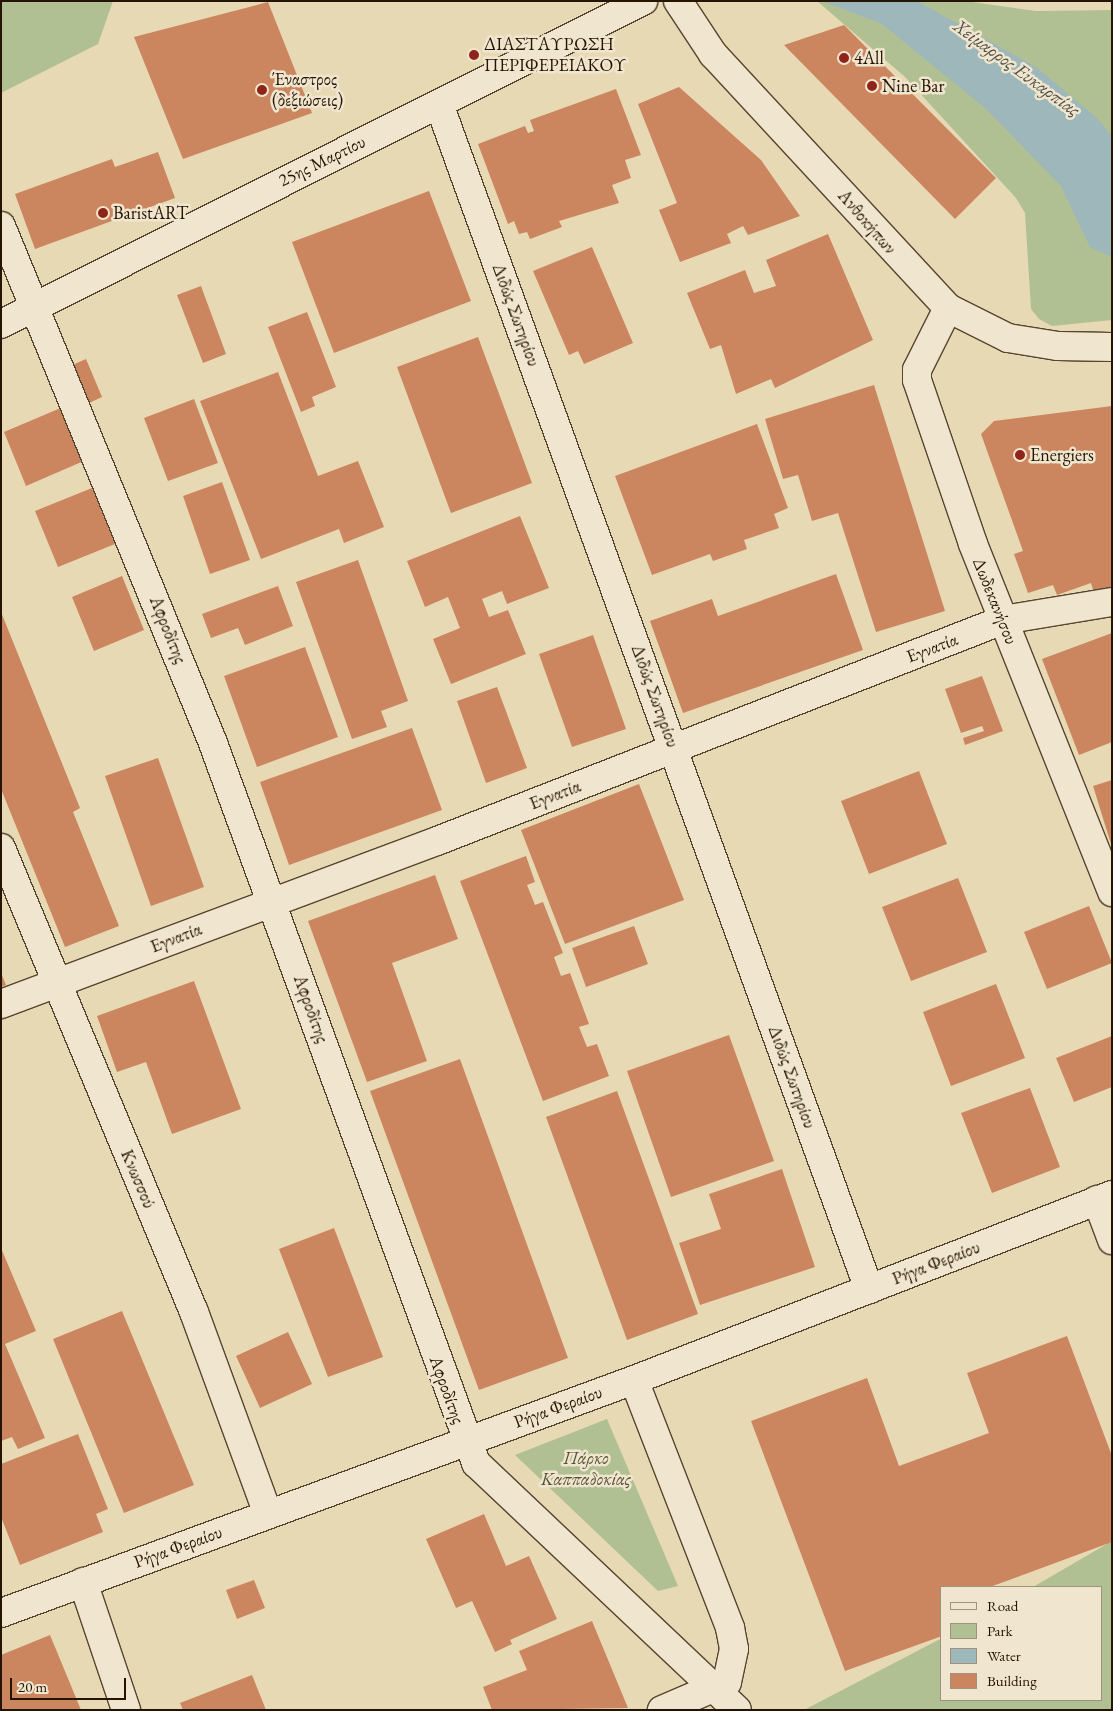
<!DOCTYPE html>
<meta charset="utf-8">
<style>
body{margin:0}
#map{position:relative;width:1113px;height:1711px;overflow:hidden;background:#e8d9b5;font-family:"EB Garamond",serif}
div>[style]{position:absolute}
.green>*{inset:0;background:#b0c092}
.water>*{inset:0;background:#9eb7ba}
.building>*{inset:0;background:#cb855f}
.roads{filter:drop-shadow(1px 0 #56452e) drop-shadow(-1px 0 #56452e) drop-shadow(0 1px #56452e) drop-shadow(0 -1px #56452e)}
.street>*{height:28px;margin:-14px;padding:0 14px;transform-origin:14px;border-radius:14px;background:#f0e6cf}
.secondary>*{height:28px;margin:-14px;padding:0 14px;transform-origin:14px;border-radius:14px;background:#f0e6cf}
.dots>*{width:14px;height:14px;translate:-50% -50%;box-sizing:border-box;border:2px solid #f0e6cf;border-radius:50%}
span{translate:-50% -50%;white-space:nowrap;text-align:center;line-height:1.15;-webkit-text-stroke:5px #f0e6cf;paint-order:stroke}
.poi-label{font-size:18px;color:#251401}
.left{translate:0 -50%;text-align:left}
.street-label{font-size:18px;color:#251401}
.park-label{font-size:18px;color:#565034;font-style:italic}
.water-label{font-size:19px;color:#4f4d42;font-style:italic}
.frame{position:absolute;inset:0;border:2px solid #251401;pointer-events:none}
.legend{position:absolute;left:940px;top:1586px;width:162px;height:115px;box-sizing:border-box;background:#f0e6cf;border:1px solid #9f927d;margin:0;padding:6px 9px;list-style:none;font-size:15px;color:#251401}
.legend li{display:flex;align-items:center;gap:10px;height:25px}
.legend b{width:25px;border:1px solid #9f927d}
.scale{position:absolute;left:10px;top:1678px;width:116px;height:22px;box-sizing:border-box;border:2px solid #251401;border-top:0;padding-left:6px;font-size:15px;line-height:18px;white-space:nowrap;color:#251401;-webkit-text-stroke:4px #f0e6cf;paint-order:stroke}
</style>
<div id="map">
<div class="green">
<i style="clip-path:polygon(1px 1px,113px 1px,98px 44px,1px 93px)"></i>
<i style="clip-path:polygon(817px 1px,965px 1px,1036px 11px,1112px 10px,1112px 320px,1052px 326px,1039px 319px,1031px 309px,1025px 213px,1016px 198px,905px 77px)"></i>
<i style="clip-path:polygon(607px 1419px,678px 1586px,658px 1591px,515px 1455px)"></i>
<i style="clip-path:polygon(1112px 1541px,1112px 1710px,804px 1710px,942px 1638px,942px 1700px,1102px 1700px,1102px 1587px,1033px 1587px)"></i>
</div>
<div class="water">
<i style="clip-path:polygon(822px 1px,917px 1px,1036px 67px,1097px 118px,1112px 136px,1112px 257px,1090px 247px,1061px 186px,985px 108px,882px 24px)"></i>
</div>
<div class="building">
<i style="clip-path:polygon(268px 2px,312px 113px,183px 159px,134px 37px)"></i>
<i style="clip-path:polygon(844px 25px,996px 178px,955px 219px,784px 45px)"></i>
<i style="clip-path:polygon(679px 87px,761px 160px,800px 216px,748px 235px,743px 226px,727px 234px,731px 243px,680px 262px,659px 210px,677px 203px,638px 104px)"></i>
<i style="clip-path:polygon(616px 89px,641px 155px,625px 160px,631px 178px,612px 185px,619px 203px,559px 221px,562px 227px,530px 239px,527px 232px,519px 234px,514px 221px,508px 224px,478px 144px,525px 126px,528px 133px,534px 131px,530px 120px)"></i>
<i style="clip-path:polygon(158px 152px,175px 198px,35px 249px,15px 194px,112px 159px,115px 167px)"></i>
<i style="clip-path:polygon(429px 191px,471px 301px,334px 353px,292px 242px)"></i>
<i style="clip-path:polygon(828px 234px,873px 340px,775px 388px,771px 379px,736px 394px,721px 345px,710px 349px,687px 293px,745px 270px,754px 293px,776px 286px,766px 260px)"></i>
<i style="clip-path:polygon(592px 247px,633px 343px,584px 364px,578px 351px,569px 355px,533px 271px)"></i>
<i style="clip-path:polygon(201px 286px,226px 354px,203px 363px,177px 295px)"></i>
<i style="clip-path:polygon(307px 312px,336px 387px,312px 397px,315px 406px,301px 412px,268px 327px)"></i>
<i style="clip-path:polygon(478px 337px,532px 483px,451px 513px,397px 367px)"></i>
<i style="clip-path:polygon(86px 359px,102px 397px,87px 404px,70px 366px)"></i>
<i style="clip-path:polygon(278px 372px,318px 476px,358px 461px,384px 527px,344px 543px,339px 529px,261px 559px,200px 401px)"></i>
<i style="clip-path:polygon(874px 385px,945px 611px,876px 632px,838px 513px,812px 521px,798px 475px,783px 479px,765px 419px)"></i>
<i style="clip-path:polygon(194px 399px,218px 463px,168px 481px,144px 418px)"></i>
<i style="clip-path:polygon(1112px 406px,1112px 587px,1094px 593px,1091px 583px,1057px 595px,1053px 585px,1028px 593px,1014px 554px,1023px 551px,981px 434px,994px 421px)"></i>
<i style="clip-path:polygon(63px 407px,86px 460px,26px 486px,4px 432px)"></i>
<i style="clip-path:polygon(757px 424px,788px 508px,774px 514px,779px 528px,744px 540px,747px 549px,713px 561px,710px 554px,652px 575px,615px 476px)"></i>
<i style="clip-path:polygon(222px 482px,250px 560px,210px 574px,183px 496px)"></i>
<i style="clip-path:polygon(92px 488px,115px 544px,58px 567px,35px 511px)"></i>
<i style="clip-path:polygon(520px 516px,549px 588px,507px 604px,502px 591px,482px 599px,489px 617px,508px 610px,526px 654px,451px 684px,433px 639px,460px 628px,448px 597px,425px 607px,407px 561px)"></i>
<i style="clip-path:polygon(358px 560px,408px 701px,381px 711px,387px 727px,352px 739px,296px 582px)"></i>
<i style="clip-path:polygon(836px 574px,863px 650px,683px 713px,650px 621px,712px 599px,718px 616px)"></i>
<i style="clip-path:polygon(122px 576px,144px 630px,94px 651px,72px 597px)"></i>
<i style="clip-path:polygon(278px 586px,293px 626px,245px 645px,238px 628px,211px 638px,202px 614px)"></i>
<i style="clip-path:polygon(1px 612px,80px 808px,73px 812px,119px 926px,65px 947px,1px 789px)"></i>
<i style="clip-path:polygon(1112px 633px,1112px 742px,1079px 755px,1042px 659px)"></i>
<i style="clip-path:polygon(593px 635px,626px 729px,572px 747px,539px 654px)"></i>
<i style="clip-path:polygon(305px 647px,338px 737px,257px 767px,224px 676px)"></i>
<i style="clip-path:polygon(982px 676px,1003px 731px,965px 745px,963px 738px,984px 731px,982px 726px,961px 733px,945px 689px)"></i>
<i style="clip-path:polygon(497px 687px,527px 768px,486px 783px,457px 701px)"></i>
<i style="clip-path:polygon(412px 728px,442px 810px,289px 865px,260px 782px)"></i>
<i style="clip-path:polygon(158px 758px,204px 887px,151px 906px,105px 776px)"></i>
<i style="clip-path:polygon(919px 771px,947px 844px,869px 874px,841px 801px)"></i>
<i style="clip-path:polygon(1112px 780px,1112px 844px,1111px 844px,1093px 786px)"></i>
<i style="clip-path:polygon(639px 784px,684px 900px,565px 944px,521px 830px)"></i>
<i style="clip-path:polygon(526px 856px,535px 882px,527px 885px,535px 905px,543px 902px,563px 953px,554px 957px,561px 976px,570px 973px,589px 1024px,579px 1027px,587px 1047px,597px 1044px,609px 1076px,543px 1101px,460px 881px)"></i>
<i style="clip-path:polygon(435px 875px,458px 939px,392px 963px,427px 1061px,367px 1082px,308px 921px)"></i>
<i style="clip-path:polygon(958px 878px,987px 952px,911px 981px,882px 907px)"></i>
<i style="clip-path:polygon(1089px 906px,1112px 963px,1047px 989px,1024px 932px)"></i>
<i style="clip-path:polygon(634px 926px,648px 964px,586px 987px,572px 948px)"></i>
<i style="clip-path:polygon(1px 973px,6px 985px,1px 987px)"></i>
<i style="clip-path:polygon(194px 981px,241px 1109px,172px 1134px,146px 1062px,117px 1072px,97px 1016px)"></i>
<i style="clip-path:polygon(996px 984px,1025px 1058px,951px 1086px,923px 1012px)"></i>
<i style="clip-path:polygon(729px 1035px,774px 1161px,671px 1197px,627px 1071px)"></i>
<i style="clip-path:polygon(1112px 1036px,1112px 1087px,1074px 1102px,1056px 1058px)"></i>
<i style="clip-path:polygon(460px 1059px,568px 1358px,479px 1390px,370px 1091px)"></i>
<i style="clip-path:polygon(1030px 1088px,1060px 1167px,992px 1193px,961px 1113px)"></i>
<i style="clip-path:polygon(617px 1091px,698px 1314px,627px 1340px,546px 1117px)"></i>
<i style="clip-path:polygon(782px 1169px,815px 1267px,700px 1305px,679px 1243px,721px 1229px,709px 1194px)"></i>
<i style="clip-path:polygon(334px 1228px,383px 1357px,328px 1377px,279px 1249px)"></i>
<i style="clip-path:polygon(1px 1248px,36px 1331px,5px 1344px,45px 1438px,18px 1449px,12px 1437px,1px 1441px)"></i>
<i style="clip-path:polygon(122px 1311px,194px 1485px,124px 1513px,53px 1339px)"></i>
<i style="clip-path:polygon(288px 1332px,312px 1384px,260px 1408px,236px 1356px)"></i>
<i style="clip-path:polygon(1067px 1336px,1112px 1456px,1112px 1542px,990px 1587px,942px 1587px,942px 1636px,845px 1671px,751px 1421px,867px 1378px,899px 1466px,989px 1433px,967px 1373px)"></i>
<i style="clip-path:polygon(78px 1434px,108px 1509px,96px 1514px,103px 1532px,20px 1565px,1px 1517px,1px 1464px)"></i>
<i style="clip-path:polygon(484px 1514px,506px 1566px,529px 1556px,557px 1619px,510px 1640px,512px 1644px,495px 1652px,472px 1601px,456px 1608px,426px 1539px)"></i>
<i style="clip-path:polygon(254px 1580px,265px 1608px,237px 1619px,226px 1590px)"></i>
<i style="clip-path:polygon(592px 1621px,628px 1708px,492px 1710px,483px 1687px,527px 1670px,519px 1651px)"></i>
<i style="clip-path:polygon(50px 1635px,81px 1710px,1px 1710px,1px 1655px)"></i>
<i style="clip-path:polygon(252px 1675px,266px 1710px,183px 1710px,180px 1703px)"></i>
</div>
<div class="roads">
<div class="street">
<i style="left:439px;top:104px;width:1261px;rotate:70.06deg"></i>
<i style="left:1px;top:226px;width:559px;rotate:67.7deg"></i>
<i style="left:213px;top:743px;width:767px;rotate:69.93deg"></i>
<i style="left:476px;top:1463px;width:359px;rotate:43.4deg"></i>
<i style="left:948px;top:308px;width:69px;rotate:116.6deg"></i>
<i style="left:917px;top:370px;width:10px;rotate:90deg"></i>
<i style="left:917px;top:380px;width:173px;rotate:71.1deg"></i>
<i style="left:973px;top:544px;width:375px;rotate:68.2deg"></i>
<i style="left:1px;top:848px;width:503px;rotate:67.42deg"></i>
<i style="left:194px;top:1312px;width:215px;rotate:69.9deg"></i>
<i style="left:1px;top:1004px;width:465px;rotate:-20.5deg"></i>
<i style="left:437px;top:841px;width:608px;rotate:-21.33deg"></i>
<i style="left:1003px;top:620px;width:110px;rotate:-9.4deg"></i>
<i style="left:1097px;top:1200px;width:43px;rotate:69.4deg"></i>
<i style="left:634px;top:1380px;width:266px;rotate:68.8deg"></i>
<i style="left:730px;top:1628px;width:21px;rotate:79deg"></i>
<i style="left:734px;top:1649px;width:34px;rotate:102deg"></i>
<i style="left:727px;top:1682px;width:71px;rotate:156.7deg"></i>
<i style="left:83px;top:1582px;width:135px;rotate:71.4deg"></i>
<i style="left:1px;top:1613px;width:675px;rotate:-20.21deg"></i>
<i style="left:634px;top:1380px;width:513px;rotate:-21.16deg"></i>
</div>
<div class="secondary">
<i style="left:678px;top:1px;width:64px;rotate:56.6deg"></i>
<i style="left:713px;top:54px;width:346px;rotate:47.2deg"></i>
<i style="left:948px;top:308px;width:67px;rotate:26.6deg"></i>
<i style="left:1008px;top:338px;width:51px;rotate:9.1deg"></i>
<i style="left:1058px;top:346px;width:54px;rotate:1.1deg"></i>
<i style="left:1px;top:324px;width:719px;rotate:-26.71deg"></i>
</div>
</div>
<div class="dots">
<i style="left:474px;top:55px;background:#8f2418"></i>
<i style="left:844px;top:58px;background:#8f2418"></i>
<i style="left:872px;top:86px;background:#8f2418"></i>
<i style="left:262px;top:90px;background:#8f2418"></i>
<i style="left:103px;top:213px;background:#8f2418"></i>
<i style="left:1020px;top:455px;background:#8f2418"></i>
</div>
<div class="poi-label">
<span class="left" style="left:484px;top:55px">ΔΙΑΣΤΑΥΡΩΣΗ<br>ΠΕΡΙΦΕΡΕΙΑΚΟΥ</span>
<span class="left" style="left:854px;top:58px">4All</span>
<span class="left" style="left:272px;top:90px">Έναστρος<br>(δεξιώσεις)</span>
<span class="left" style="left:882px;top:86px">Nine Bar</span>
<span class="left" style="left:113px;top:213px">BaristART</span>
<span class="left" style="left:1030px;top:455px">Energiers</span>
</div>
<div class="street-label">
<span style="left:322px;top:161px;rotate:-26deg">25ης Μαρτίου</span>
<span style="left:867px;top:222px;rotate:49deg">Ανθοκήπων</span>
<span style="left:516px;top:315px;rotate:70deg">Διδώς Σωτηρίου</span>
<span style="left:995px;top:601px;rotate:68deg">Δωδεκανήσου</span>
<span style="left:168px;top:630px;rotate:68deg">Αφροδίτης</span>
<span style="left:932px;top:648px;rotate:-21deg">Εγνατία</span>
<span style="left:655px;top:696px;rotate:70deg">Διδώς Σωτηρίου</span>
<span style="left:555px;top:795px;rotate:-21deg">Εγνατία</span>
<span style="left:176px;top:938px;rotate:-21deg">Εγνατία</span>
<span style="left:311px;top:1009px;rotate:70deg">Αφροδίτης</span>
<span style="left:792px;top:1077px;rotate:70deg">Διδώς Σωτηρίου</span>
<span style="left:138px;top:1179px;rotate:67deg">Κνωσσού</span>
<span style="left:936px;top:1263px;rotate:-21deg">Ρήγα Φεραίου</span>
<span style="left:447px;top:1390px;rotate:70deg">Αφροδίτης</span>
<span style="left:558px;top:1407px;rotate:-20deg">Ρήγα Φεραίου</span>
<span style="left:178px;top:1547px;rotate:-20deg">Ρήγα Φεραίου</span>
</div>
<div class="park-label">
<span style="left:586px;top:1469px">Πάρκο<br>Καππαδοκίας</span>
</div>
<div class="water-label">
<span style="left:1017px;top:68px;rotate:36deg">Χείμαρρος Ευκαρπίας</span>
</div>
<div class="frame"></div>
<ul class="legend">
<li><b style="height:6px;background:#f0e6cf"></b>Road</li>
<li><b style="height:14px;background:#b0c092"></b>Park</li>
<li><b style="height:14px;background:#9eb7ba"></b>Water</li>
<li><b style="height:14px;background:#cb855f"></b>Building</li>
</ul>
<div class="scale">20 m</div>
</div>
